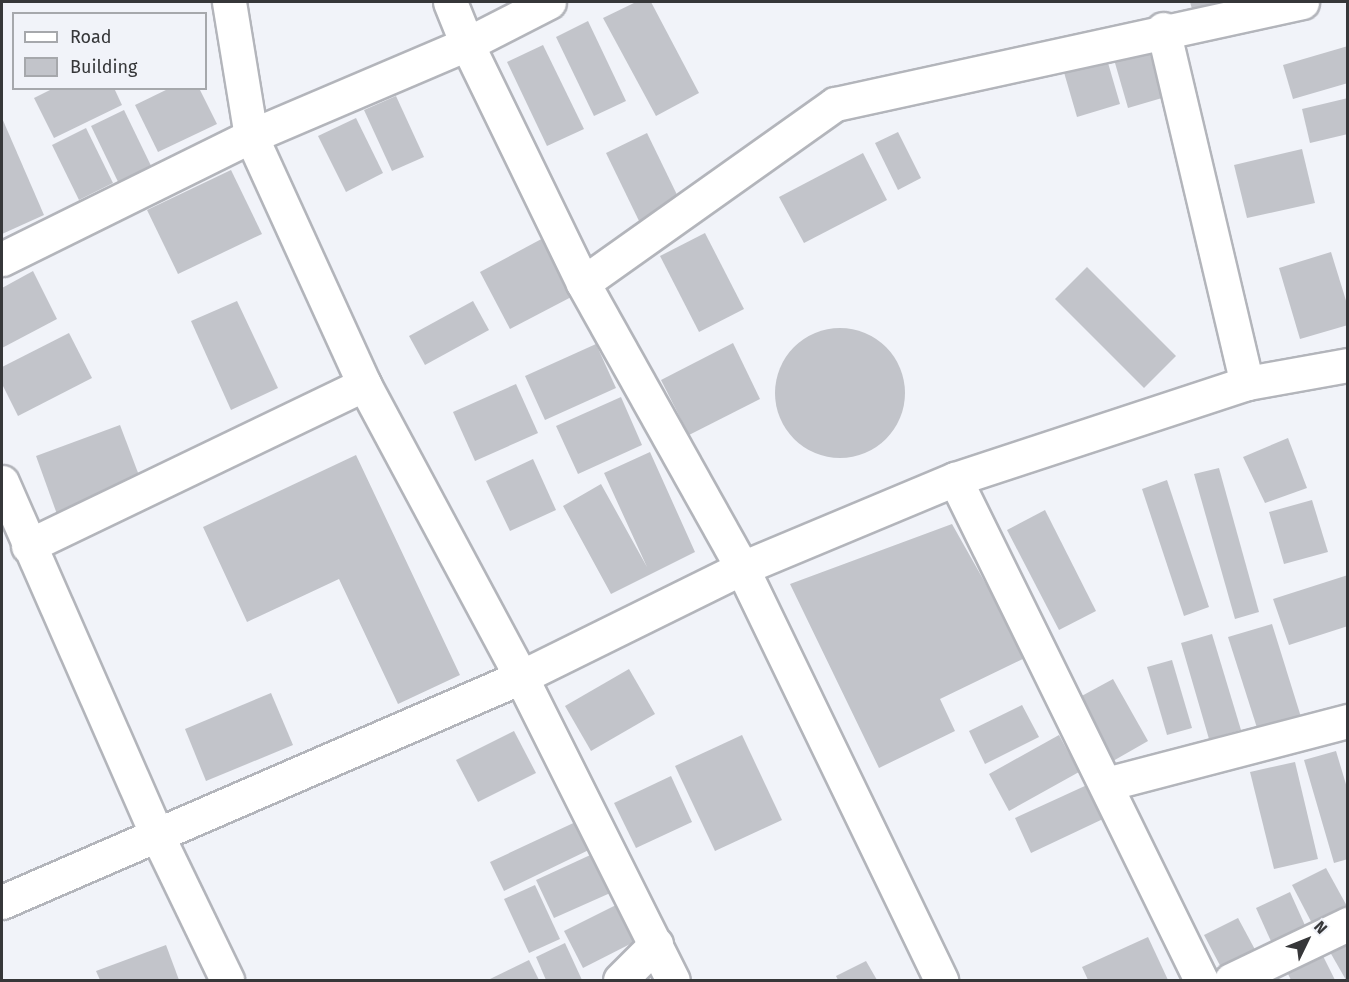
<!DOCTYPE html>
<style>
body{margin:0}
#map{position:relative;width:1349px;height:982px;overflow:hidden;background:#f1f3f9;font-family:"Fira Sans",sans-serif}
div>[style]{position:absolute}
.building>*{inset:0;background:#c2c4ca}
.round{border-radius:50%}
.roads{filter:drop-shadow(2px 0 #b3b5bb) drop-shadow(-2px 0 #b3b5bb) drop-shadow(0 2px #b3b5bb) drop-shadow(0 -2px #b3b5bb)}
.minor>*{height:33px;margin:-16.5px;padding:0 16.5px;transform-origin:16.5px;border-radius:16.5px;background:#fff}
span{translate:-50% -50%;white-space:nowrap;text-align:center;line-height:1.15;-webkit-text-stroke:6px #f1f3f9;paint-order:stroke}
.frame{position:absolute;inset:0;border:3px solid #363739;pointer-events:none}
.legend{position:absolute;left:12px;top:12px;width:195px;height:78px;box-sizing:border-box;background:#f1f3f9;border:2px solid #a6a8ac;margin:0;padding:8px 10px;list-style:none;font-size:18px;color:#363739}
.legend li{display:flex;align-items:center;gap:12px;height:30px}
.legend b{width:30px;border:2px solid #a6a8ac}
.north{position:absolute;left:1277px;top:910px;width:60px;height:60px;-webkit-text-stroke:4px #f1f3f9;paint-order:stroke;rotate:47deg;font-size:16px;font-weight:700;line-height:24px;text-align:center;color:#363739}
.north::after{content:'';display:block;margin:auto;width:21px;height:27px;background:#363739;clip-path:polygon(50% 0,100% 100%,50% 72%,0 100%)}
</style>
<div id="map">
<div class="building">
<i style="clip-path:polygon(636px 2px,651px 2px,699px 93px,656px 116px,603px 18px)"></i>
<i style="clip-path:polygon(1190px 2px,1225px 2px,1225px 3px,1192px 9px)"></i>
<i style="clip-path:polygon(588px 21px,626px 101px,594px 116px,556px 37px)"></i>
<i style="clip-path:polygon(543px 45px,584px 129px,547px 146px,507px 62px)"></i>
<i style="clip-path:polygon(1148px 46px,1162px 98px,1128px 108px,1113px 56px)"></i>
<i style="clip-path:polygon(1348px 46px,1348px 83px,1293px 99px,1283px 65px)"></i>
<i style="clip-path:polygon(1106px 56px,1120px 104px,1077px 117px,1063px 69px)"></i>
<i style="clip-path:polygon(54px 88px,114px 88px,122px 105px,54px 138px,34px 98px)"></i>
<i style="clip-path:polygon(170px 88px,199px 88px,217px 124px,158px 152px,135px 105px)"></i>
<i style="clip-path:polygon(396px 96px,424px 157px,392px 171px,364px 110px)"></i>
<i style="clip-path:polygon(1348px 98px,1348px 134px,1310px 143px,1302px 109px)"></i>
<i style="clip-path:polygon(124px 110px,155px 174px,122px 190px,91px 126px)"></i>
<i style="clip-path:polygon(2px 118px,44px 215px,2px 234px)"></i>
<i style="clip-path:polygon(356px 118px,383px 173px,346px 192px,318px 136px)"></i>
<i style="clip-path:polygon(86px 128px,113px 183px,79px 200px,52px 145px)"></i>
<i style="clip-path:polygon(898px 132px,921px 178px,898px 190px,875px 143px)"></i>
<i style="clip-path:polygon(647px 133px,681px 203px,640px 223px,606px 153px)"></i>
<i style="clip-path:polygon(1302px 149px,1315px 203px,1247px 218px,1234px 165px)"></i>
<i style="clip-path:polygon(863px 153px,887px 200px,804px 243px,779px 197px)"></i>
<i style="clip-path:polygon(231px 170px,262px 234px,178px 274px,147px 210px)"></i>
<i style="clip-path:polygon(705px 233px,744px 309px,699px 332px,660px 256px)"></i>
<i style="clip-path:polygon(547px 236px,577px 294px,510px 329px,480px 272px)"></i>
<i style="clip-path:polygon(1331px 252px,1348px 307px,1348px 325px,1300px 339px,1279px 268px)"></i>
<i style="clip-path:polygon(1087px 267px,1176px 356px,1144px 388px,1055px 299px)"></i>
<i style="clip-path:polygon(33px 271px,57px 319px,2px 348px,2px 288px)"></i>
<i style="clip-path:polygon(237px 301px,278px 388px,231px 410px,191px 321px)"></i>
<i style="clip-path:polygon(473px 301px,489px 330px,425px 365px,409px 336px)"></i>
<i class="round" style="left:775px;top:328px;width:130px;height:130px"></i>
<i style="clip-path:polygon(69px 333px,92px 378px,18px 416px,2px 384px,2px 367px)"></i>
<i style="clip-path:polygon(733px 343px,760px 399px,689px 435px,661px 380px)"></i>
<i style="clip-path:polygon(596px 344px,616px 388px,545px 420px,525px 376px)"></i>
<i style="clip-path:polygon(516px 384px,538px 433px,475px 461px,453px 412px)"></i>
<i style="clip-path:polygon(621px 397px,642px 445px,578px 474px,556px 426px)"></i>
<i style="clip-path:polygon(120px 425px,143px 486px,58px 517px,36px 456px)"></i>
<i style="clip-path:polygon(1288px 438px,1307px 488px,1265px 503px,1243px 457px)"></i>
<i style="clip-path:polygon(650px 452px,695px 552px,611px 594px,563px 506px,601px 484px,647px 567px,604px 473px)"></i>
<i style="clip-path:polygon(356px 455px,460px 675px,398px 704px,339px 579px,247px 622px,203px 527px)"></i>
<i style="clip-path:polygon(533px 459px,556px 510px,510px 531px,486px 481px)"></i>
<i style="clip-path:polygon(1219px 468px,1259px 612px,1235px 619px,1194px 474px)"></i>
<i style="clip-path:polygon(1167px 480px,1209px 607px,1184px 616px,1142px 489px)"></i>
<i style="clip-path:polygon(1312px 500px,1328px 552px,1284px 564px,1269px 512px)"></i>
<i style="clip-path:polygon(1045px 510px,1096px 611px,1059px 630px,1007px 530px)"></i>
<i style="clip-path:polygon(952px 524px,1027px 657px,940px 699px,955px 731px,879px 768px,790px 584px)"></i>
<i style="clip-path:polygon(1348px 575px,1348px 626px,1289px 645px,1273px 599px)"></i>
<i style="clip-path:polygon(1272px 624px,1301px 717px,1258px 731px,1228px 637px)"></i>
<i style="clip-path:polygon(1212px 634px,1241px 730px,1209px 739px,1181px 643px)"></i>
<i style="clip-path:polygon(1172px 660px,1192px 728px,1167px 735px,1147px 667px)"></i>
<i style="clip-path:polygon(629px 669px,655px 714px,591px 751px,565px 706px)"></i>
<i style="clip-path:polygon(1113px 679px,1148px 741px,1113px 761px,1078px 698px)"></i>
<i style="clip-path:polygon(271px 693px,293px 745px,206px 781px,185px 729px)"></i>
<i style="clip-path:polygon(1022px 705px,1039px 737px,985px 764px,969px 731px)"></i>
<i style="clip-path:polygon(514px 731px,536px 773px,478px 802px,456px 760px)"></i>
<i style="clip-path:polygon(742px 735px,782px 820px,715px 851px,675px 766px)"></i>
<i style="clip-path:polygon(1059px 735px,1079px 772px,1009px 811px,989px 774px)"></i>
<i style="clip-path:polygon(1336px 751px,1348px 791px,1348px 859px,1334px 863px,1304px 760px)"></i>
<i style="clip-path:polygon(1295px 762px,1318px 859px,1274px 869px,1250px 772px)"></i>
<i style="clip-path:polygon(671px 776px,692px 822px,636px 848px,614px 803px)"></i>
<i style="clip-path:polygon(1087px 785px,1103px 819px,1031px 853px,1015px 818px)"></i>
<i style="clip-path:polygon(582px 819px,595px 847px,504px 891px,490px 862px)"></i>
<i style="clip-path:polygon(599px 851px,617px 890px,554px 918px,536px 880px)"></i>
<i style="clip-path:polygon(1326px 868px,1348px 908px,1316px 931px,1292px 885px)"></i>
<i style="clip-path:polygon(535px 885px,560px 939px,529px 953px,504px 899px)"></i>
<i style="clip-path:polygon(1290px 892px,1308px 932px,1274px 948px,1256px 908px)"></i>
<i style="clip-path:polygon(624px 901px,642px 938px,583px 968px,564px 931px)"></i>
<i style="clip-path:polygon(1238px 918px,1259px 957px,1225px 975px,1204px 935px)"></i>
<i style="clip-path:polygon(1148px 937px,1168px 980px,1088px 980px,1082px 967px)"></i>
<i style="clip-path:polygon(565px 943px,582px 980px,546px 980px,536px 957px)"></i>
<i style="clip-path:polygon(1348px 943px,1348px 980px,1346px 980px,1330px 952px)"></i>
<i style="clip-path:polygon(166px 945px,179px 980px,100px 980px,96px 971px)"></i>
<i style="clip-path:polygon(1321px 952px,1335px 980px,1291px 980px,1286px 970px)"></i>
<i style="clip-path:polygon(529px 960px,539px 980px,488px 980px)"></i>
<i style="clip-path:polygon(866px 961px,877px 980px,838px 980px,836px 976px)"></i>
</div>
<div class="roads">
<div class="minor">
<i style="left:229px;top:2px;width:136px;rotate:80.7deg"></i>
<i style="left:251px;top:136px;width:273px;rotate:65.5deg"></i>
<i style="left:364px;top:384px;width:332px;rotate:61.8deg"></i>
<i style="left:521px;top:677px;width:339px;rotate:63.4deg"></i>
<i style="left:450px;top:2px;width:45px;rotate:68deg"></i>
<i style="left:467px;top:44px;width:266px;rotate:64.1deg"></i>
<i style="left:583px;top:283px;width:326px;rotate:60.8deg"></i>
<i style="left:742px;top:568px;width:458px;rotate:64.2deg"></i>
<i style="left:1163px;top:29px;width:364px;rotate:76.7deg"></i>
<i style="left:2px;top:259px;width:278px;rotate:-26.3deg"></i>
<i style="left:251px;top:136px;width:235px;rotate:-23.1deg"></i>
<i style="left:467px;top:44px;width:92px;rotate:-27.1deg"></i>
<i style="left:583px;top:283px;width:309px;rotate:-35.4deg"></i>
<i style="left:835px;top:104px;width:478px;rotate:-12.3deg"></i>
<i style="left:955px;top:479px;width:558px;rotate:63.85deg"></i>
<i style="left:2px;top:482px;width:388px;rotate:66.3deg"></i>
<i style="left:158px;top:837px;width:159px;rotate:64.2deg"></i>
<i style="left:28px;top:546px;width:373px;rotate:-25.7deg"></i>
<i style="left:1106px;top:784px;width:250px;rotate:-14.6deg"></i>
<i style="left:2px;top:902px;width:566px;rotate:-23.44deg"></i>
<i style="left:521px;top:677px;width:246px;rotate:-26.3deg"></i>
<i style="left:742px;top:568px;width:231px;rotate:-22.7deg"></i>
<i style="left:955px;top:479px;width:307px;rotate:-18.2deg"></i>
<i style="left:1247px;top:383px;width:103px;rotate:-10.1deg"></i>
<i style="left:620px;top:980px;width:51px;rotate:-45deg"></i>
<i style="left:1231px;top:980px;width:130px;rotate:-25.6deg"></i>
</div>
</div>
<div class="frame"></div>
<ul class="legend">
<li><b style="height:8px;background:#fff"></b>Road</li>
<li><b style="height:16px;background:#c2c4ca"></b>Building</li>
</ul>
<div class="north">N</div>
</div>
